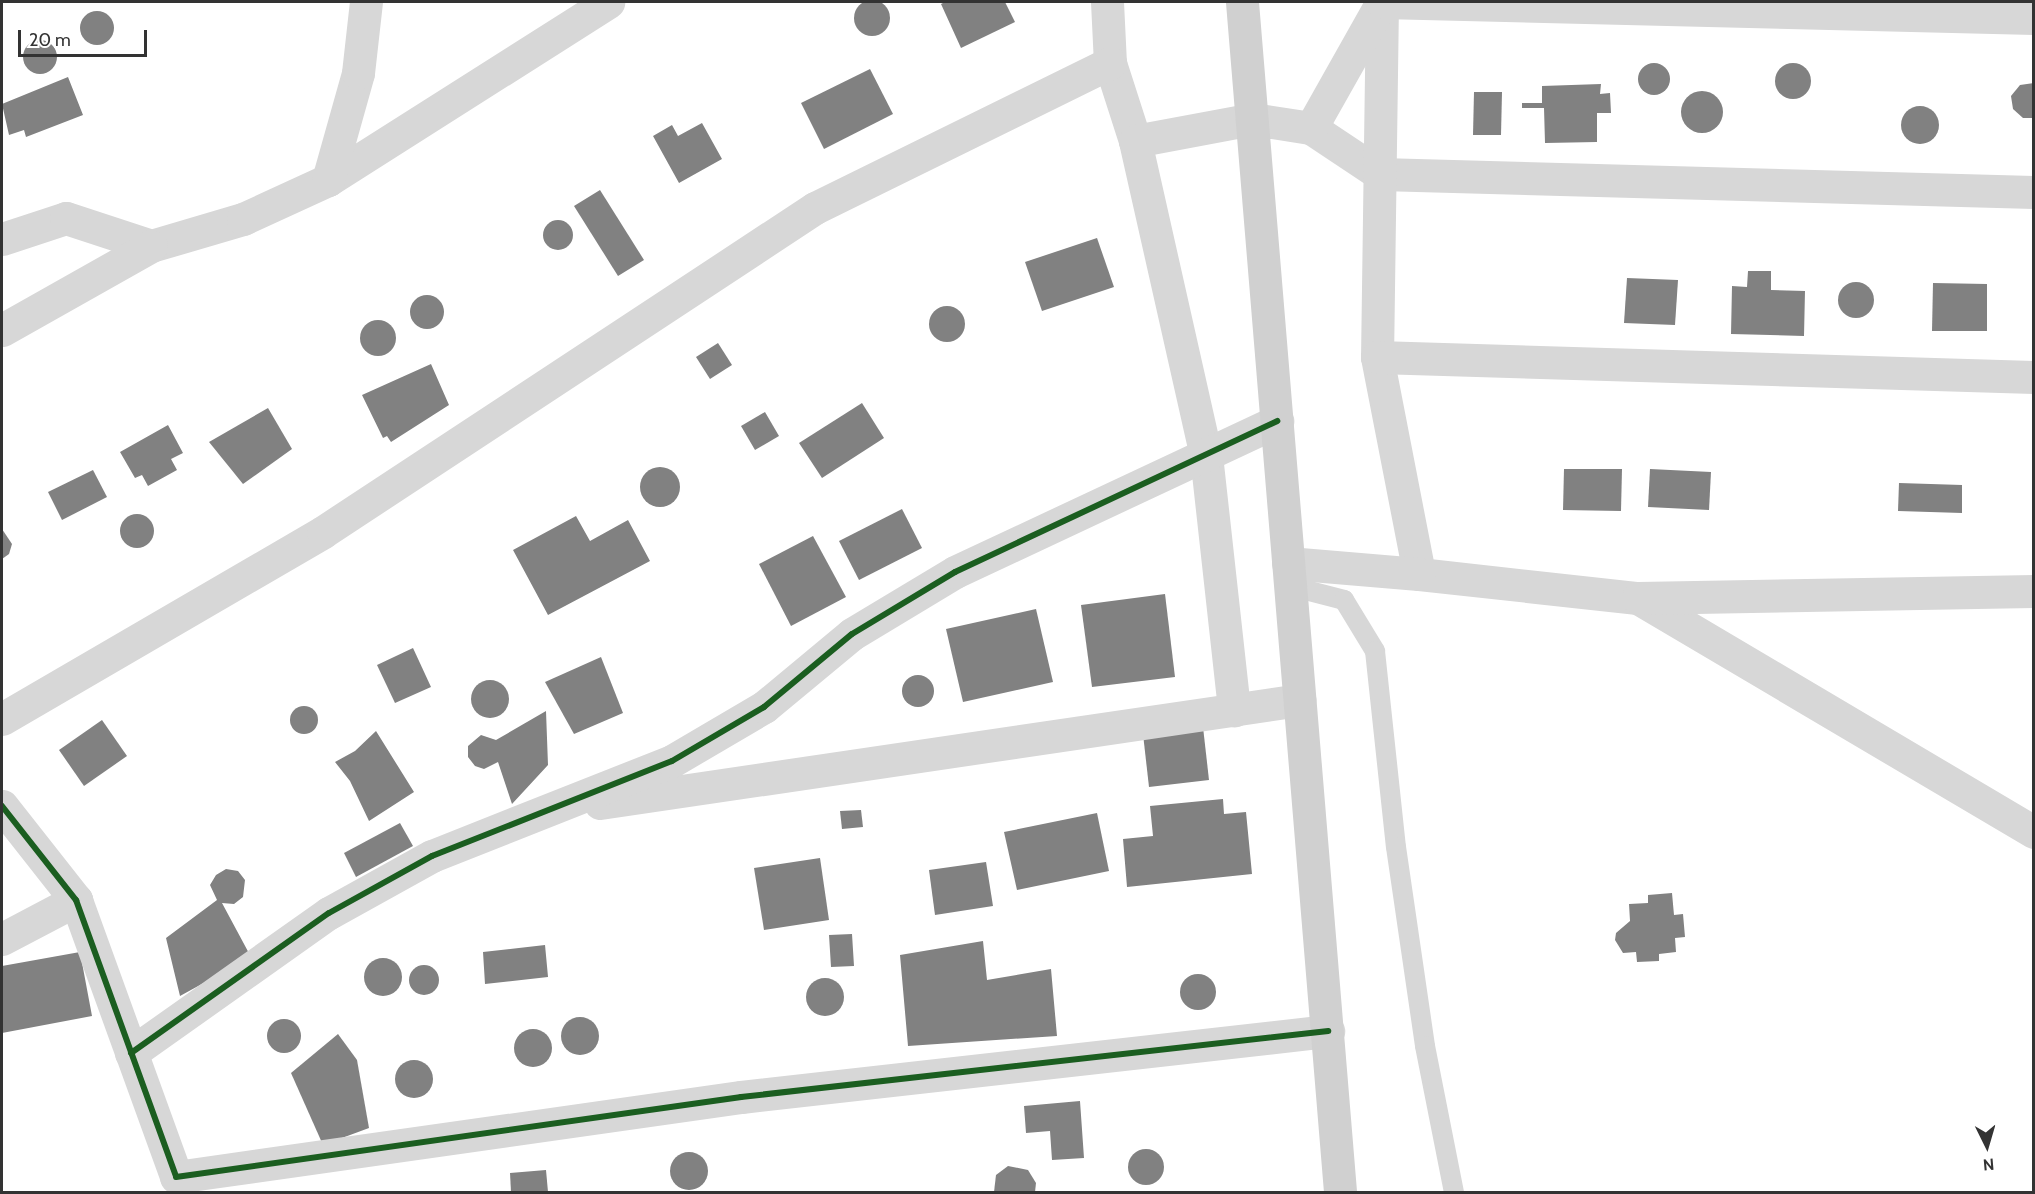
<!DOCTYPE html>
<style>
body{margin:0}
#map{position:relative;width:2035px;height:1194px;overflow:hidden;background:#fff;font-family:Cabin,sans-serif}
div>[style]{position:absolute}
.building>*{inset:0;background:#818181}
.round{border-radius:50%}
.service>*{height:20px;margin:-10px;padding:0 10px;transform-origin:10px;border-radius:10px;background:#d7d7d7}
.minor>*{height:33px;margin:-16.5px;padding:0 16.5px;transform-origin:16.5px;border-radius:16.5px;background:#d7d7d7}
.secondary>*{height:33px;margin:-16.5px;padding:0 16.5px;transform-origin:16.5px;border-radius:16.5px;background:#d0d0d0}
.cycleway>*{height:6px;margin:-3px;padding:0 3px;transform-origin:3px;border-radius:3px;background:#1b5e20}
span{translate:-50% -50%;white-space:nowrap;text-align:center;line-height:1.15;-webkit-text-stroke:6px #fff;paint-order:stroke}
.frame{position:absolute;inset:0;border:3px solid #333;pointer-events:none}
.north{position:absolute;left:1957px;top:1116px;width:60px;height:60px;-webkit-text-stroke:4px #fff;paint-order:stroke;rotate:175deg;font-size:16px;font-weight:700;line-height:24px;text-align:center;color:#333}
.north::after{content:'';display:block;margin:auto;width:21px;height:27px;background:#333;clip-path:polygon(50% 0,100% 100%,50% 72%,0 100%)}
.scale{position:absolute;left:18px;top:30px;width:129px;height:27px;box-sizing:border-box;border:3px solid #333;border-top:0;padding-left:8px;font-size:18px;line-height:21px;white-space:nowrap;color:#333;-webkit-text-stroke:4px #fff;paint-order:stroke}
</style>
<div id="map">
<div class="building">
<i class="round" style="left:854px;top:0;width:36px;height:36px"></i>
<i style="clip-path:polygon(945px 2px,1005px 2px,1015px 22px,961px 48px,941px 4px)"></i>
<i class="round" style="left:80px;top:11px;width:34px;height:34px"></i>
<i class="round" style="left:23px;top:40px;width:34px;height:34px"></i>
<i class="round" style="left:1638px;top:63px;width:32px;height:32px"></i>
<i class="round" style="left:1775px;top:63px;width:36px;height:36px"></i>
<i style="clip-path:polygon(870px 69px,893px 114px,824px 149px,801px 103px)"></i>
<i style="clip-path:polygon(68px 77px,83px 115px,26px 137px,24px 130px,9px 135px,2px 104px)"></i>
<i style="clip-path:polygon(2034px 83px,2034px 118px,2023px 118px,2013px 109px,2011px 96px,2020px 85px)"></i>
<i style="clip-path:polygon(1601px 84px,1600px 94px,1610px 93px,1611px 113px,1597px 113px,1597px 142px,1545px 143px,1544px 108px,1522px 108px,1522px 103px,1542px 103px,1542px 86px)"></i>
<i class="round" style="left:1681px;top:91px;width:42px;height:42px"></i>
<i style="clip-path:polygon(1474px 92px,1502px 92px,1501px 135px,1473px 135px)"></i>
<i class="round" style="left:1901px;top:106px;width:38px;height:38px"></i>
<i style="clip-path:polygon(702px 123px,722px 159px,679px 183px,653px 136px,672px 125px,678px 136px)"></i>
<i style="clip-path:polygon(600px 190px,644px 260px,618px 276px,574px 206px)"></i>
<i class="round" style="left:543px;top:220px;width:30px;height:30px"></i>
<i style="clip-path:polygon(1097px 238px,1114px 287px,1042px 311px,1025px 262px)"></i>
<i style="clip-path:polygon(1748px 271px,1771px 271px,1771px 290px,1805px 291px,1804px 336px,1731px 334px,1732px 286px,1747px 287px)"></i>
<i style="clip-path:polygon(1627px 278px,1678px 280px,1675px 325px,1624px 323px)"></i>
<i class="round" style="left:1838px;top:282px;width:36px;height:36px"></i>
<i style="clip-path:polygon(1933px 283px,1987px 284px,1987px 331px,1932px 331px)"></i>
<i class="round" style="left:410px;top:295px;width:34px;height:34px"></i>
<i class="round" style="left:929px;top:306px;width:36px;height:36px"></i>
<i class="round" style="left:360px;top:320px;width:36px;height:36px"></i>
<i style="clip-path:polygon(718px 343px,732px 365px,710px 379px,696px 357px)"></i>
<i style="clip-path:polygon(431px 364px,449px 405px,391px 442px,387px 436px,383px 438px,362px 395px)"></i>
<i style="clip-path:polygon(862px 403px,884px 438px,822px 478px,799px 443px)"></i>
<i style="clip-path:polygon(268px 408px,292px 449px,243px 484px,209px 442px)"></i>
<i style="clip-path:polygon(765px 412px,779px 436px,755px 450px,741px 426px)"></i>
<i style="clip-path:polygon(168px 425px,183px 453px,171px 459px,177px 470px,148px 486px,142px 475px,135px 478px,120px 452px)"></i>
<i class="round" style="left:640px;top:467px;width:40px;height:40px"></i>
<i style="clip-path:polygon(1564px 469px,1622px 469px,1621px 511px,1563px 510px)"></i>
<i style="clip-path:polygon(1650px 469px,1711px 472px,1709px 510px,1648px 507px)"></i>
<i style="clip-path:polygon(93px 470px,107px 497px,62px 520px,48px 492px)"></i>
<i style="clip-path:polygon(1899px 483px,1962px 485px,1962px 513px,1898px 511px)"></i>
<i style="clip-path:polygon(902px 509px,922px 548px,859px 580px,839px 541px)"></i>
<i class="round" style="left:120px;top:514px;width:34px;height:34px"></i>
<i style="clip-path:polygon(576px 516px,590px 541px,628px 520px,650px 561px,548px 615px,513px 550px)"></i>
<i style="clip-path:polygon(2px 529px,12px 544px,9px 554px,2px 559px)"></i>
<i style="clip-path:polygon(813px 536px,846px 597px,791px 626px,759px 564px)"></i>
<i style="clip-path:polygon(1165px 594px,1175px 677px,1092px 687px,1081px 605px)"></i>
<i style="clip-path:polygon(1036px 609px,1053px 682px,963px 702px,946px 629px)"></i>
<i style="clip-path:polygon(413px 648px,431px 687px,395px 703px,377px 665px)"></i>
<i style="clip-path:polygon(601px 657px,623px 713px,574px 734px,545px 682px)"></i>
<i class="round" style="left:902px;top:675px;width:32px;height:32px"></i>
<i class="round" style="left:471px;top:680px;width:38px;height:38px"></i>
<i class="round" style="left:290px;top:706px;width:28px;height:28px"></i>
<i style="clip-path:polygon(546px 711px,548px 765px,512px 804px,498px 762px,484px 769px,475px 766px,468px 757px,468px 746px,481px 735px,496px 740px)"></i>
<i style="clip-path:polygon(102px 720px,127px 756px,84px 786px,59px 750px)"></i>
<i style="clip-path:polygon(1203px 727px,1209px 780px,1149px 787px,1143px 734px)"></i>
<i style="clip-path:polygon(376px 731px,414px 792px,369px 821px,350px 781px,335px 762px,355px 751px)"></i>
<i style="clip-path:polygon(1223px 799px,1224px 814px,1246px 812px,1252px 874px,1127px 887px,1123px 839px,1153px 836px,1150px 806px)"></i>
<i style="clip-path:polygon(861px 810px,863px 827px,842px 829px,840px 811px)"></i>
<i style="clip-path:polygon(1097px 813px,1109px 871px,1017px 890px,1004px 832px)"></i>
<i style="clip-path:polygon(400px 823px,413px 846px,356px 877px,344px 853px)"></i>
<i style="clip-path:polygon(820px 858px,829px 920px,764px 930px,754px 868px)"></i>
<i style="clip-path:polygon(986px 862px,993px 906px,935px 915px,929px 870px)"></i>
<i style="clip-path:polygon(226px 869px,238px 871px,245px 880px,243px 897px,234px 904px,222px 903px,251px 957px,180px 996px,166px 938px,217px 900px,210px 885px,216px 875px)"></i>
<i style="clip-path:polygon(1672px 893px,1674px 915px,1683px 914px,1685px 937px,1675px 938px,1676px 952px,1659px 954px,1659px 961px,1637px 962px,1636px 952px,1623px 953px,1615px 940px,1616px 933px,1630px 921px,1629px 904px,1648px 903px,1648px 895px)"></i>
<i style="clip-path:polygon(852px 934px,854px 966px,831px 967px,829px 935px)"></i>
<i style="clip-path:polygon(983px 941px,987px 980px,1051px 969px,1057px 1036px,908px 1046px,900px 955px)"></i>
<i style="clip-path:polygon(545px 945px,548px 977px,485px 984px,483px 952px)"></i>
<i style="clip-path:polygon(80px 952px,92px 1016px,2px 1033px,2px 966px)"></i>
<i class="round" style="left:364px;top:958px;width:38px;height:38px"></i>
<i class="round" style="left:409px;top:965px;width:30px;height:30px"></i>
<i class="round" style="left:1180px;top:974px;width:36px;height:36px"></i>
<i class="round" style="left:806px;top:978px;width:38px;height:38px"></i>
<i class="round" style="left:561px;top:1017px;width:38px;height:38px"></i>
<i class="round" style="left:267px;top:1019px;width:34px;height:34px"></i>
<i class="round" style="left:514px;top:1029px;width:38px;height:38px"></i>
<i style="clip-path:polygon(338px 1034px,357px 1060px,369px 1128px,323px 1145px,291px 1073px)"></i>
<i class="round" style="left:395px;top:1060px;width:38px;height:38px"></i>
<i style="clip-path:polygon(1080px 1101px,1084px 1158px,1052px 1160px,1050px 1131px,1026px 1133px,1024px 1106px)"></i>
<i class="round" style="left:1128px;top:1149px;width:36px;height:36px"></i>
<i class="round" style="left:670px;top:1152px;width:38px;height:38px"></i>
<i style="clip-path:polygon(1008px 1166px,1028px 1170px,1036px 1183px,1035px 1192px,994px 1192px,996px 1175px)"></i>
<i style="clip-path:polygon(546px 1170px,548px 1192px,511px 1192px,510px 1173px)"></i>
</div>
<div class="service">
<i style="left:1290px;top:586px;width:56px;rotate:14.5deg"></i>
<i style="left:1344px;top:600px;width:60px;rotate:58.7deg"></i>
<i style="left:1375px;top:651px;width:197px;rotate:83.9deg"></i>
<i style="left:1396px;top:847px;width:201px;rotate:81.7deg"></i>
<i style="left:1425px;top:1046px;width:149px;rotate:78.8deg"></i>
</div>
<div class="minor">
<i style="left:1107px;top:2px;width:61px;rotate:87.2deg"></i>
<i style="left:1110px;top:63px;width:82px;rotate:72.2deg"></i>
<i style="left:1135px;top:141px;width:119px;rotate:-10.6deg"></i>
<i style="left:1252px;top:119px;width:60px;rotate:8.7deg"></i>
<i style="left:1311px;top:128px;width:83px;rotate:33.7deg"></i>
<i style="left:1380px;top:174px;width:654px;rotate:1.58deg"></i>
<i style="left:1382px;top:2px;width:355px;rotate:90.8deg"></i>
<i style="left:1377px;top:357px;width:221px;rotate:79deg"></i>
<i style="left:1419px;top:574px;width:220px;rotate:6.3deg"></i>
<i style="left:1638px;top:598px;width:460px;rotate:30.6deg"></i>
<i style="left:1311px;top:128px;width:145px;rotate:-60.6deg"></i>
<i style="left:1382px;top:2px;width:652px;rotate:1.41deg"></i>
<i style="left:1135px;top:141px;width:322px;rotate:77.3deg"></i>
<i style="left:1206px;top:455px;width:257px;rotate:83.7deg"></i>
<i style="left:328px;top:180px;width:332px;rotate:-32.4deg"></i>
<i style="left:2px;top:239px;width:67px;rotate:-18.2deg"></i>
<i style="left:66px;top:218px;width:89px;rotate:18.2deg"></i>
<i style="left:151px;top:246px;width:96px;rotate:-16.4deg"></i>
<i style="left:243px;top:219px;width:94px;rotate:-24.6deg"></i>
<i style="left:328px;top:180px;width:111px;rotate:-74.3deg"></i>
<i style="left:358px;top:73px;width:71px;rotate:-83.6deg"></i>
<i style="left:2px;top:330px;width:171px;rotate:-29.4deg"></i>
<i style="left:1377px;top:357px;width:657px;rotate:1.74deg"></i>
<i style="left:1288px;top:563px;width:131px;rotate:4.8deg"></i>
<i style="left:1638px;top:598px;width:396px;rotate:-1deg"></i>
<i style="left:2px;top:719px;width:371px;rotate:-30.2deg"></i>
<i style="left:323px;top:532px;width:589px;rotate:-33.37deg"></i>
<i style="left:815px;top:208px;width:329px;rotate:-26.2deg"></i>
<i style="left:600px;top:803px;width:707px;rotate:-8.38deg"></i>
<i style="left:2px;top:806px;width:120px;rotate:51.8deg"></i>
<i style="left:76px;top:900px;width:294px;rotate:70.1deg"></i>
<i style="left:176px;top:1177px;width:571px;rotate:-8.06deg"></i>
<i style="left:741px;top:1097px;width:591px;rotate:-6.42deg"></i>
<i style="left:2px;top:939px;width:84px;rotate:-27.8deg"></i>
<i style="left:131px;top:1053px;width:242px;rotate:-35.3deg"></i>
<i style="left:329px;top:913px;width:118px;rotate:-29deg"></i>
<i style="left:432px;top:856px;width:258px;rotate:-21.6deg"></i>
<i style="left:672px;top:761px;width:107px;rotate:-30.4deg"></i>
<i style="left:764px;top:707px;width:114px;rotate:-39.7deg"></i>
<i style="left:852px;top:634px;width:120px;rotate:-31deg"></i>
<i style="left:955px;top:572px;width:356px;rotate:-25.1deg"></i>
</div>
<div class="secondary">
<i style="left:1242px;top:2px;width:1194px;rotate:85.29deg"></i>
</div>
<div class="cycleway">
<i style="left:2px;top:806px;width:120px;rotate:51.8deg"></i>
<i style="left:76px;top:900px;width:294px;rotate:70.1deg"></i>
<i style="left:176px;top:1177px;width:571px;rotate:-8.06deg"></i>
<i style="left:741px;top:1097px;width:591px;rotate:-6.42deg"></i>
<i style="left:131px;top:1053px;width:242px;rotate:-35.3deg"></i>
<i style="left:329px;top:913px;width:118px;rotate:-29deg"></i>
<i style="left:432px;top:856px;width:258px;rotate:-21.6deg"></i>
<i style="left:672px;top:761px;width:107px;rotate:-30.4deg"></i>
<i style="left:764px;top:707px;width:114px;rotate:-39.7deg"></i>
<i style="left:852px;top:634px;width:120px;rotate:-31deg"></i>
<i style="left:955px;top:572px;width:356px;rotate:-25.1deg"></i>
</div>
<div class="frame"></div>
<div class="north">N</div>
<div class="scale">20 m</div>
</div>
